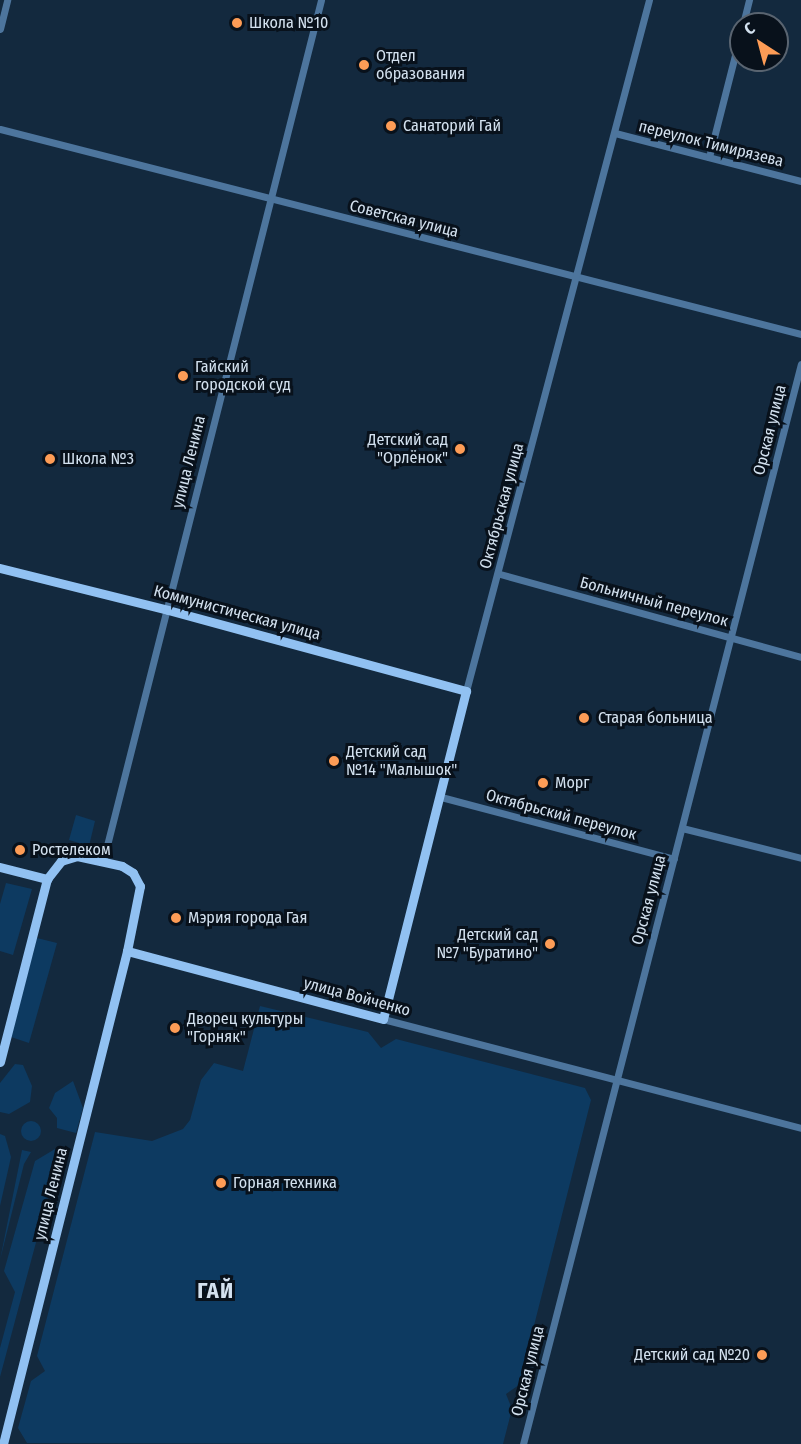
<!DOCTYPE html>
<meta charset="utf-8">
<style>
body{margin:0}
#map{position:relative;width:801px;height:1444px;overflow:hidden;background:#13293e;font-family:"Fira Sans Condensed",sans-serif}
div>[style]{position:absolute}
.green>*{inset:0;background:#0d3a61}
.round{border-radius:50%}
.minor>*{height:7px;margin:-3.5px;padding:0 3.5px;transform-origin:3.5px;border-radius:3.5px;background:#4d759d}
.major>*{height:9px;margin:-4.5px;padding:0 4.5px;transform-origin:4.5px;border-radius:4.5px;background:#91c1f2}
.dots>*{width:16px;height:16px;translate:-50% -50%;box-sizing:border-box;border:3px solid #08111b;border-radius:50%}
span{translate:-50% -50%;white-space:nowrap;text-align:center;line-height:1.15;-webkit-text-stroke:6px #08111b;paint-order:stroke}
.poi-label{font-size:16px;color:#d3e1ef}
.left{translate:0 -50%;text-align:left}
.right{translate:-100% -50%;text-align:right}
.street-label{font-size:16px;color:#d3e1ef}
.district-label{font-size:22px;color:#d3e1ef;font-weight:700;letter-spacing:1.5px}
.north{position:absolute;left:729px;top:12px;width:60px;height:60px;box-sizing:border-box;background:#08111b;border:2px solid #596470;border-radius:50%;rotate:324deg;font-size:16px;font-weight:700;line-height:24px;text-align:center;color:#d3e1ef}
.north::after{content:'';display:block;margin:auto;width:21px;height:27px;background:#fd9c56;clip-path:polygon(50% 0,100% 100%,50% 72%,0 100%)}
</style>
<div id="map">
<div class="green">
<i style="clip-path:polygon(76px 815px,95px 821px,89px 846px,69px 840px)"></i>
<i style="clip-path:polygon(6px 883px,32px 889px,13px 955px,0 951px,0 904px)"></i>
<i style="clip-path:polygon(37px 938px,57px 943px,29px 1043px,11px 1037px)"></i>
<i style="clip-path:polygon(260px 1006px,368px 1032px,381px 1048px,396px 1039px,585px 1088px,591px 1100px,519px 1385px,506px 1394px,512px 1409px,503px 1444px,27px 1443px,18px 1428px,31px 1381px,45px 1371px,37px 1356px,95px 1132px,152px 1141px,183px 1129px,190px 1120px,201px 1080px,214px 1063px,243px 1071px)"></i>
<i style="clip-path:polygon(15px 1064px,23px 1065px,32px 1086px,30px 1102px,9px 1114px,0 1112px,0 1083px)"></i>
<i style="clip-path:polygon(73px 1081px,83px 1108px,76px 1133px,57px 1128px,57px 1118px,49px 1108px,55px 1093px)"></i>
<i class="round" style="left:21px;top:1121px;width:20px;height:20px"></i>
<i style="clip-path:polygon(0 1134px,5px 1136px,11px 1157px,0 1206px)"></i>
<i style="clip-path:polygon(55px 1149px,61px 1149px,0 1377px,0 1348px,15px 1292px,4px 1271px,35px 1161px)"></i>
<i style="clip-path:polygon(22px 1150px,31px 1152px,24px 1164px,0 1260px)"></i>
</div>
<div class="minor">
<i style="left:743px;top:24px;width:25px;rotate:-76deg"></i>
<i style="left:0;top:29px;width:30px;rotate:-76deg"></i>
<i style="left:0;top:129px;width:827px;rotate:14.36deg"></i>
<i style="left:615px;top:133px;width:192px;rotate:14.5deg"></i>
<i style="left:709px;top:157px;width:130px;rotate:-75.7deg"></i>
<i style="left:500px;top:574px;width:312px;rotate:15.4deg"></i>
<i style="left:466px;top:691px;width:715px;rotate:-75.17deg"></i>
<i style="left:441px;top:797px;width:241px;rotate:14.9deg"></i>
<i style="left:682px;top:828px;width:123px;rotate:14.1deg"></i>
<i style="left:103px;top:861px;width:888px;rotate:-75.79deg"></i>
<i style="left:383px;top:1019px;width:432px;rotate:14.6deg"></i>
<i style="left:523px;top:1444px;width:1115px;rotate:-75.57deg"></i>
</div>
<div class="major">
<i style="left:0;top:568px;width:173px;rotate:14deg"></i>
<i style="left:168px;top:610px;width:309px;rotate:15.2deg"></i>
<i style="left:466px;top:691px;width:338px;rotate:104.2deg"></i>
<i style="left:383px;top:1019px;width:265px;rotate:-165.1deg"></i>
<i style="left:0;top:867px;width:49px;rotate:14.3deg"></i>
<i style="left:47px;top:879px;width:23px;rotate:-52deg"></i>
<i style="left:61px;top:861px;width:17px;rotate:-17deg"></i>
<i style="left:77px;top:856px;width:46px;rotate:12.5deg"></i>
<i style="left:122px;top:866px;width:13px;rotate:32deg"></i>
<i style="left:133px;top:873px;width:15px;rotate:62deg"></i>
<i style="left:140px;top:886px;width:66px;rotate:101.3deg"></i>
<i style="left:127px;top:951px;width:508px;rotate:104.12deg"></i>
<i style="left:0;top:1062px;width:189px;rotate:-75.6deg"></i>
</div>
<div class="dots">
<i style="left:237px;top:23px;background:#fd9c56"></i>
<i style="left:364px;top:65px;background:#fd9c56"></i>
<i style="left:391px;top:126px;background:#fd9c56"></i>
<i style="left:183px;top:376px;background:#fd9c56"></i>
<i style="left:460px;top:449px;background:#fd9c56"></i>
<i style="left:50px;top:459px;background:#fd9c56"></i>
<i style="left:584px;top:718px;background:#fd9c56"></i>
<i style="left:334px;top:761px;background:#fd9c56"></i>
<i style="left:543px;top:783px;background:#fd9c56"></i>
<i style="left:20px;top:850px;background:#fd9c56"></i>
<i style="left:176px;top:918px;background:#fd9c56"></i>
<i style="left:550px;top:944px;background:#fd9c56"></i>
<i style="left:175px;top:1028px;background:#fd9c56"></i>
<i style="left:221px;top:1183px;background:#fd9c56"></i>
<i style="left:762px;top:1355px;background:#fd9c56"></i>
</div>
<div class="poi-label">
<span class="left" style="left:249px;top:23px">Школа №10</span>
<span class="left" style="left:376px;top:65px">Отдел<br>образования</span>
<span class="left" style="left:403px;top:126px">Санаторий Гай</span>
<span class="left" style="left:195px;top:376px">Гайский<br>городской суд</span>
<span class="right" style="left:448px;top:449px">Детский сад<br>"Орлёнок"</span>
<span class="left" style="left:62px;top:459px">Школа №3</span>
<span class="left" style="left:598px;top:718px">Старая больница</span>
<span class="left" style="left:346px;top:761px">Детский сад<br>№14 "Малышок"</span>
<span class="left" style="left:555px;top:783px">Морг</span>
<span class="left" style="left:32px;top:850px">Ростелеком</span>
<span class="left" style="left:188px;top:918px">Мэрия города Гая</span>
<span class="right" style="left:538px;top:944px">Детский сад<br>№7 "Буратино"</span>
<span class="left" style="left:187px;top:1028px">Дворец культуры<br>"Горняк"</span>
<span class="left" style="left:233px;top:1183px">Горная техника</span>
<span class="right" style="left:750px;top:1355px">Детский сад №20</span>
</div>
<div class="street-label">
<span style="left:711px;top:144px;rotate:14deg">переулок Тимирязева</span>
<span style="left:404px;top:219px;rotate:14deg">Советская улица</span>
<span style="left:770px;top:430px;rotate:-76deg">Орская улица</span>
<span style="left:189px;top:462px;rotate:-76deg">улица Ленина</span>
<span style="left:502px;top:506px;rotate:-75deg">Октябрьская улица</span>
<span style="left:654px;top:602px;rotate:15deg">Больничный переулок</span>
<span style="left:237px;top:613px;rotate:15deg">Коммунистическая улица</span>
<span style="left:561px;top:815px;rotate:15deg">Октябрьский переулок</span>
<span style="left:649px;top:900px;rotate:-75deg">Орская улица</span>
<span style="left:357px;top:997px;rotate:15deg">улица Войченко</span>
<span style="left:51px;top:1194px;rotate:-76deg">улица Ленина</span>
<span style="left:528px;top:1371px;rotate:-76deg">Орская улица</span>
</div>
<div class="district-label">
<span style="left:216px;top:1291px">ГАЙ</span>
</div>
<div class="north">С</div>
</div>
